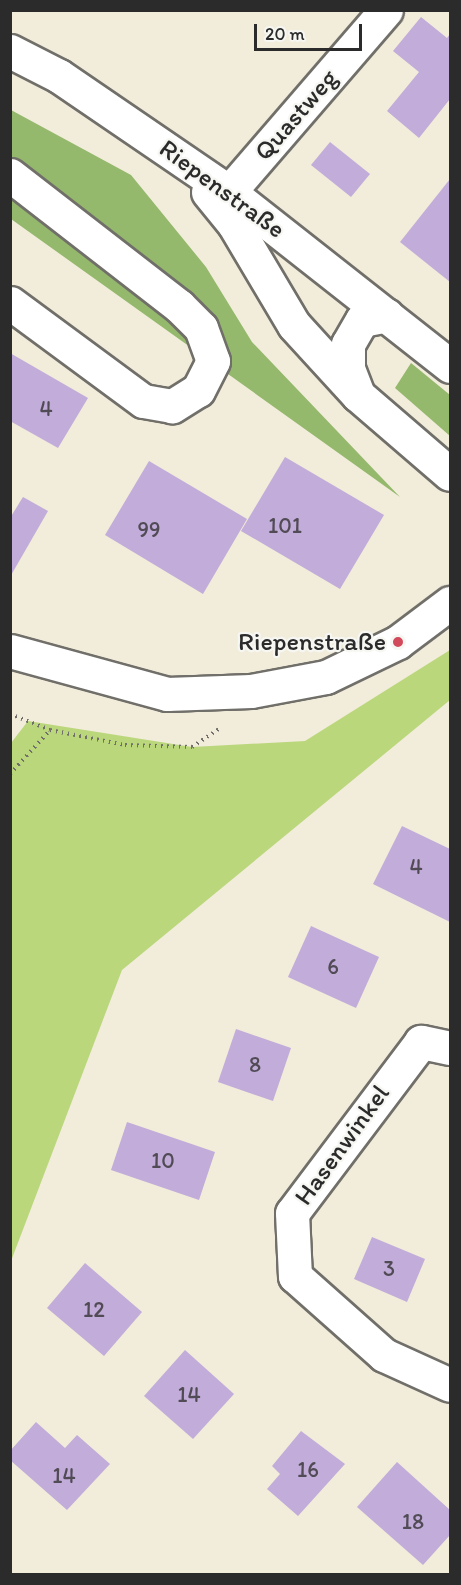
<!DOCTYPE html>
<meta charset="utf-8">
<style>
body{margin:0}
#map{position:relative;width:461px;height:1585px;overflow:hidden;background:#f2ecdb;font-family:Itim,sans-serif}
div>[style]{position:absolute}
.green>*{inset:0;background:#bbd77c}
.forest>*{inset:0;background:#94b86c}
.building>*{inset:0;background:#c2acd9}
.path>*{height:4px;margin-top:-2px;transform-origin:0;background:repeating-linear-gradient(90deg,#716f69 0 1.5px,transparent 0 6px)}
.roads{filter:drop-shadow(2px 0 #716f69) drop-shadow(-2px 0 #716f69) drop-shadow(0 2px #716f69) drop-shadow(0 -2px #716f69)}
.minor>*{height:33px;margin:-16.5px;padding:0 16.5px;transform-origin:16.5px;border-radius:16.5px;background:#fff}
.dots>*{width:16px;height:16px;translate:-50% -50%;box-sizing:border-box;border:3px solid #f6f6f2;border-radius:50%}
span{translate:-50% -50%;white-space:nowrap;text-align:center;line-height:1.15;-webkit-text-stroke:4.5px #f6f6f2;paint-order:stroke}
.number-label{font-size:22px;color:#514b56}
.number-label span{-webkit-text-stroke-width:0}
.street-label{font-size:26px;color:#2b2b2b}
.poi-label{font-size:26px;color:#2b2b2b}
.right{translate:-100% -50%;text-align:right}
.frame{position:absolute;inset:0;border:12px solid #2b2b2b;pointer-events:none}
.scale{position:absolute;left:254px;top:24px;width:108px;height:27px;box-sizing:border-box;border:3px solid #2b2b2b;border-top:0;padding-left:8px;font-size:18px;line-height:21px;white-space:nowrap;color:#2b2b2b;-webkit-text-stroke:4px #f6f6f2;paint-order:stroke}
</style>
<div id="map">
<div class="green">
<i style="clip-path:polygon(450px 650px,450px 700px,122px 970px,11px 1261px,11px 743px,28px 721px,192px 747px,305px 741px)"></i>
</div>
<div class="forest">
<i style="clip-path:polygon(11px 110px,131px 175px,206px 267px,252px 342px,400px 497px,11px 219px)"></i>
<i style="clip-path:polygon(411px 363px,450px 395px,450px 436px,395px 388px)"></i>
</div>
<div class="building">
<i style="clip-path:polygon(421px 17px,447px 38px,450px 34px,450px 99px,419px 138px,387px 111px,419px 72px,393px 51px)"></i>
<i style="clip-path:polygon(330px 142px,370px 174px,351px 197px,311px 165px)"></i>
<i style="clip-path:polygon(450px 179px,450px 282px,400px 242px)"></i>
<i style="clip-path:polygon(10px 353px,88px 398px,58px 448px,10px 421px)"></i>
<i style="clip-path:polygon(285px 457px,384px 515px,340px 589px,241px 531px)"></i>
<i style="clip-path:polygon(149px 461px,247px 519px,203px 594px,105px 535px)"></i>
<i style="clip-path:polygon(23px 497px,48px 511px,10px 577px,10px 518px)"></i>
<i style="clip-path:polygon(402px 826px,450px 849px,450px 922px,373px 884px)"></i>
<i style="clip-path:polygon(311px 926px,379px 957px,356px 1008px,288px 977px)"></i>
<i style="clip-path:polygon(236px 1029px,291px 1048px,273px 1101px,218px 1082px)"></i>
<i style="clip-path:polygon(127px 1122px,215px 1152px,199px 1200px,111px 1170px)"></i>
<i style="clip-path:polygon(372px 1237px,425px 1259px,407px 1302px,354px 1279px)"></i>
<i style="clip-path:polygon(85px 1263px,142px 1312px,104px 1356px,47px 1308px)"></i>
<i style="clip-path:polygon(185px 1350px,234px 1394px,193px 1439px,144px 1396px)"></i>
<i style="clip-path:polygon(36px 1422px,65px 1448px,77px 1435px,110px 1464px,67px 1510px,10px 1460px,10px 1451px)"></i>
<i style="clip-path:polygon(301px 1431px,345px 1464px,298px 1516px,267px 1489px,280px 1474px,272px 1466px)"></i>
<i style="clip-path:polygon(397px 1462px,450px 1510px,450px 1535px,423px 1565px,357px 1507px)"></i>
</div>
<div class="path">
<i style="left:10px;top:714px;width:43px;rotate:21.8deg"></i>
<i style="left:10px;top:774px;width:59px;rotate:-47.7deg"></i>
<i style="left:50px;top:730px;width:76px;rotate:11.3deg"></i>
<i style="left:125px;top:745px;width:67px;rotate:1.7deg"></i>
<i style="left:192px;top:747px;width:32px;rotate:-34deg"></i>
</div>
<div class="roads">
<div class="minor">
<i style="left:10px;top:51px;width:55px;rotate:27deg"></i>
<i style="left:59px;top:76px;width:206px;rotate:34.3deg"></i>
<i style="left:229px;top:192px;width:281px;rotate:38.2deg"></i>
<i style="left:10px;top:175px;width:214px;rotate:37.8deg"></i>
<i style="left:179px;top:306px;width:31px;rotate:45deg"></i>
<i style="left:201px;top:328px;width:35px;rotate:70deg"></i>
<i style="left:213px;top:361px;width:33px;rotate:117deg"></i>
<i style="left:198px;top:390px;width:31px;rotate:148deg"></i>
<i style="left:172px;top:406px;width:29px;rotate:-170deg"></i>
<i style="left:143px;top:401px;width:165px;rotate:-143.6deg"></i>
<i style="left:208px;top:192px;width:41px;rotate:50.9deg"></i>
<i style="left:234px;top:224px;width:117px;rotate:59.3deg"></i>
<i style="left:294px;top:325px;width:95px;rotate:47.6deg"></i>
<i style="left:358px;top:395px;width:121px;rotate:40.7deg"></i>
<i style="left:229px;top:192px;width:240px;rotate:-49.2deg"></i>
<i style="left:357px;top:392px;width:26px;rotate:-111deg"></i>
<i style="left:348px;top:368px;width:24px;rotate:-90deg"></i>
<i style="left:348px;top:344px;width:28px;rotate:-60deg"></i>
<i style="left:362px;top:320px;width:25px;rotate:-11deg"></i>
<i style="left:10px;top:651px;width:163px;rotate:15.3deg"></i>
<i style="left:167px;top:694px;width:84px;rotate:-2deg"></i>
<i style="left:251px;top:691px;width:76px;rotate:-10.6deg"></i>
<i style="left:326px;top:677px;width:80px;rotate:-25.9deg"></i>
<i style="left:398px;top:642px;width:65px;rotate:-36.9deg"></i>
<i style="left:450px;top:1048px;width:30px;rotate:-168deg"></i>
<i style="left:421px;top:1042px;width:214px;rotate:127deg"></i>
<i style="left:292px;top:1213px;width:63px;rotate:87.3deg"></i>
<i style="left:295px;top:1276px;width:119px;rotate:41.6deg"></i>
<i style="left:384px;top:1355px;width:72px;rotate:24.4deg"></i>
</div>
</div>
<div class="dots">
<i style="left:398px;top:642px;background:#d1495b"></i>
</div>
<div class="number-label">
<span style="left:46px;top:409px">4</span>
<span style="left:285px;top:526px">101</span>
<span style="left:149px;top:530px">99</span>
<span style="left:416px;top:867px">4</span>
<span style="left:333px;top:967px">6</span>
<span style="left:255px;top:1065px">8</span>
<span style="left:163px;top:1161px">10</span>
<span style="left:389px;top:1269px">3</span>
<span style="left:94px;top:1310px">12</span>
<span style="left:189px;top:1395px">14</span>
<span style="left:308px;top:1470px">16</span>
<span style="left:64px;top:1476px">14</span>
<span style="left:413px;top:1522px">18</span>
</div>
<div class="street-label">
<span style="left:296px;top:115px;rotate:-49deg">Quastweg</span>
<span style="left:222px;top:189px;rotate:36deg">Riepenstraße</span>
<span style="left:342px;top:1145px;rotate:-54deg">Hasenwinkel</span>
</div>
<div class="poi-label">
<span class="right" style="left:386px;top:642px">Riepenstraße</span>
</div>
<div class="frame"></div>
<div class="scale">20 m</div>
</div>
